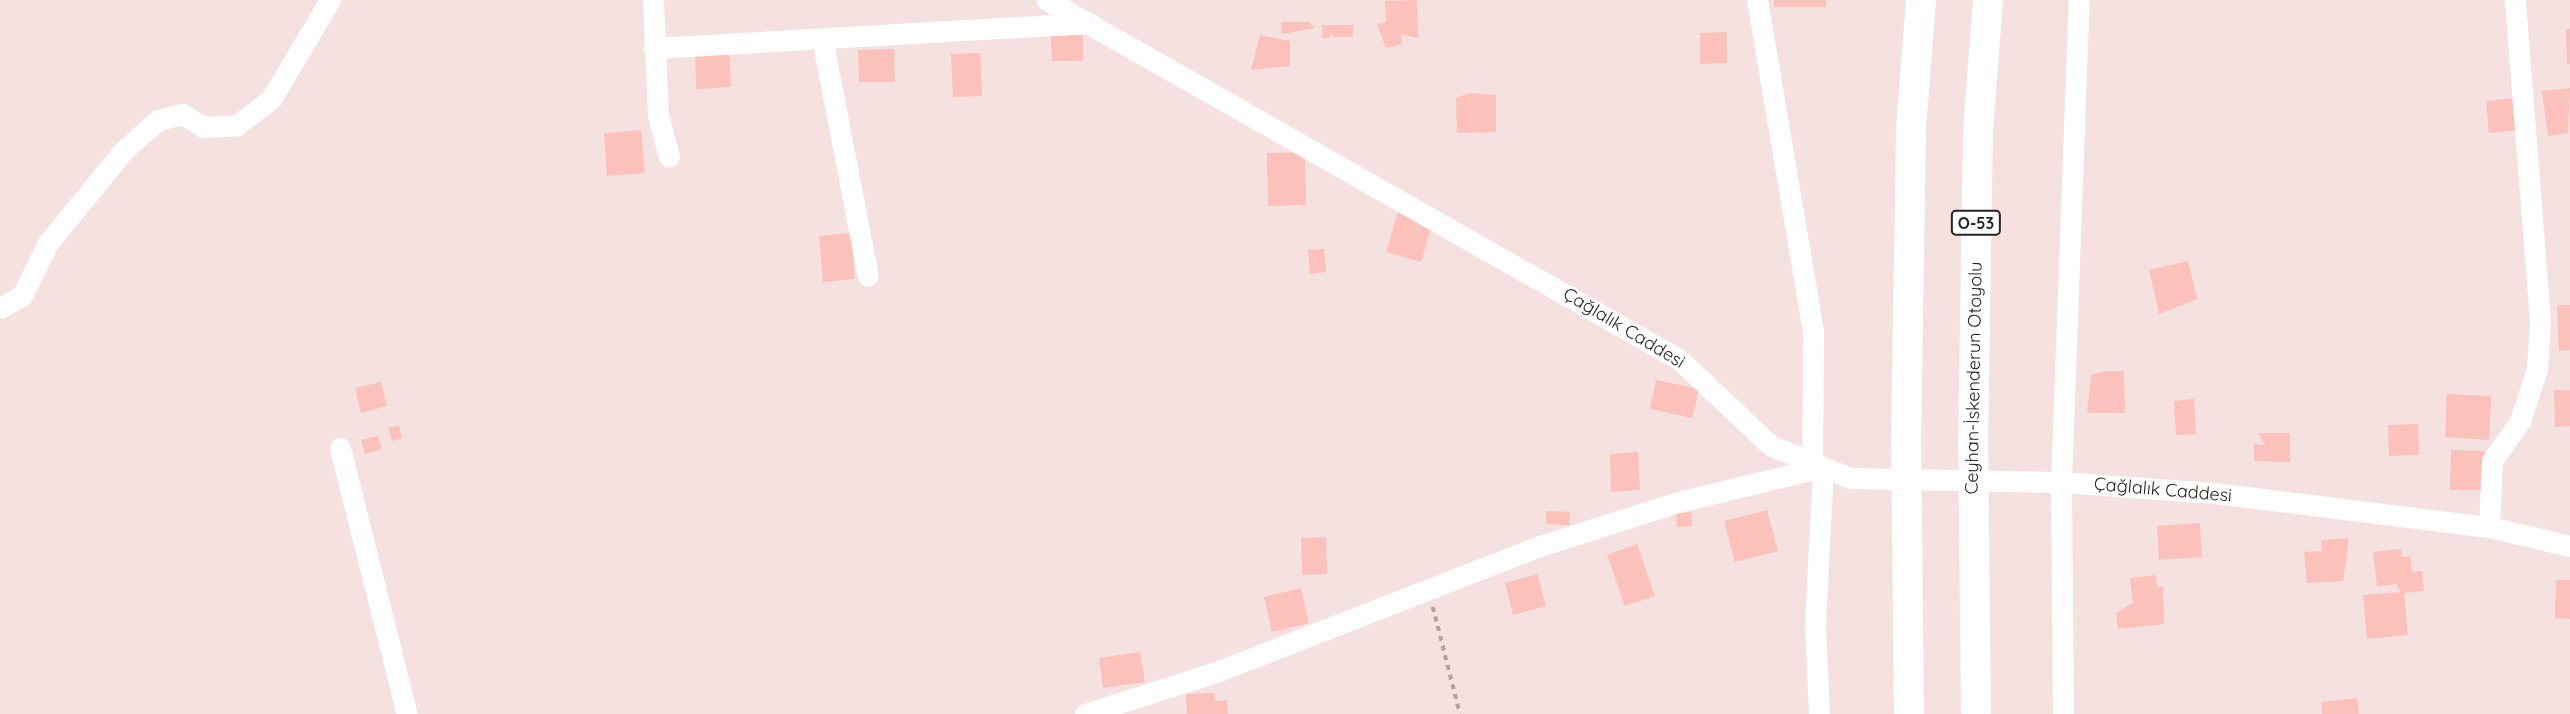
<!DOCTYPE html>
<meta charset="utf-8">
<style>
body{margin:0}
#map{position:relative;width:2570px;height:714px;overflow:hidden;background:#f5e1df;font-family:Quicksand,sans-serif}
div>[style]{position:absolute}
.building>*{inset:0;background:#fcc1ba}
.path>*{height:3.5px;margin-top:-1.75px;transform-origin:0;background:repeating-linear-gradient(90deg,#b2a2a1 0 5px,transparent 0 10px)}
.minor>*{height:21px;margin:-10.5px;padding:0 10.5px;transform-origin:10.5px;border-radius:10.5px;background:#fff}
.highway>*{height:30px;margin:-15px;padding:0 15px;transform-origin:15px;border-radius:15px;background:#fff}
span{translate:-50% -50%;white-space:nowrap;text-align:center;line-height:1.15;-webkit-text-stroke:5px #fff;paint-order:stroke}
.shield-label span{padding:2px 5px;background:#fff;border:2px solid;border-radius:5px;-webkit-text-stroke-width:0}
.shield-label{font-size:16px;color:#282120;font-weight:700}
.street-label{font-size:18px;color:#282120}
</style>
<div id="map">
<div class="building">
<i style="clip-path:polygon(1417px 0,1418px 38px,1401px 34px,1402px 44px,1386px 48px,1377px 25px,1386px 22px,1385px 1px)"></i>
<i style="clip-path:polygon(1774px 0,1826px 0,1826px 7px,1774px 7px)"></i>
<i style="clip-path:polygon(1281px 22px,1309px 22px,1315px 28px,1282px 34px)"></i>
<i style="clip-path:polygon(1322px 25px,1353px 25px,1353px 37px,1333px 37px,1330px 31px,1330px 38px,1322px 38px)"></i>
<i style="clip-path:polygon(2566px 29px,2570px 29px,2570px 64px,2567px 64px)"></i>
<i style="clip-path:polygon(1727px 32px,1727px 63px,1700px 64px,1700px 33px)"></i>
<i style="clip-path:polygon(1051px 35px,1083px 35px,1083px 61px,1052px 61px)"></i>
<i style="clip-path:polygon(1260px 35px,1290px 41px,1290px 66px,1251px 70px)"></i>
<i style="clip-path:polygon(729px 46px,731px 87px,696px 89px,695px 47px)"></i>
<i style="clip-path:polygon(894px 49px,895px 82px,859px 82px,858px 50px)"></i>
<i style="clip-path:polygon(980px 53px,982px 96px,953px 97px,951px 54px)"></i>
<i style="clip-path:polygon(2570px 88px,2568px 133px,2548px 136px,2542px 91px)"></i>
<i style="clip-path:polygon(1469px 93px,1496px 95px,1496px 132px,1457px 133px,1456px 98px)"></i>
<i style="clip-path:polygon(2515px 98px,2518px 130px,2489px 133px,2486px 101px)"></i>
<i style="clip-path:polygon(641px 130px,645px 173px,607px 176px,604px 133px)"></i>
<i style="clip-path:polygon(1305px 152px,1306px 205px,1268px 206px,1267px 153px)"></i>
<i style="clip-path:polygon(1398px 212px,1433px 222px,1421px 262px,1386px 252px)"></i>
<i style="clip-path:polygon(851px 233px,855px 279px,823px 282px,819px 236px)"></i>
<i style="clip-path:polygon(1324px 249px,1326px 272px,1310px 274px,1308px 250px)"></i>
<i style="clip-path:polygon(2188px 261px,2197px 299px,2159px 314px,2149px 270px)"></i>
<i style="clip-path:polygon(2557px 305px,2570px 305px,2570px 350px,2559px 351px)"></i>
<i style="clip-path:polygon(2106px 371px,2124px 371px,2125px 413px,2087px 413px,2091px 375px)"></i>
<i style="clip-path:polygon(1656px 380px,1699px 389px,1692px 418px,1650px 409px)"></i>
<i style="clip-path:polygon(381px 382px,387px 406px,361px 413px,355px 388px)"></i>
<i style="clip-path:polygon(2554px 390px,2570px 390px,2570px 426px,2555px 427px)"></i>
<i style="clip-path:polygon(2447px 394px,2491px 396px,2489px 440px,2445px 437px)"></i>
<i style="clip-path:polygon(2194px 399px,2196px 434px,2176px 435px,2174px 401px)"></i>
<i style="clip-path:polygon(2418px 424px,2419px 455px,2389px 456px,2388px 425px)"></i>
<i style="clip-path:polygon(399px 425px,402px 438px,392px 441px,388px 428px)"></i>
<i style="clip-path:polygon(2258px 433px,2290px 433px,2290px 462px,2254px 461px,2254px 444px,2265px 445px)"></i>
<i style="clip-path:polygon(378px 436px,382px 449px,365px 454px,361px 440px)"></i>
<i style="clip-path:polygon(2451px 450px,2485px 451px,2485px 490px,2450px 490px)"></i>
<i style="clip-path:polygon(1638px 452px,1640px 490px,1611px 492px,1610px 454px)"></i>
<i style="clip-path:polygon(1767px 510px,1778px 551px,1735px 562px,1724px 521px)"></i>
<i style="clip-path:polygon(1546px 511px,1570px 512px,1569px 525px,1546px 524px)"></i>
<i style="clip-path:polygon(1691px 512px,1692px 526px,1677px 527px,1676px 513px)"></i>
<i style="clip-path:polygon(2200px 523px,2202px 557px,2159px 560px,2157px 526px)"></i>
<i style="clip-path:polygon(1326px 537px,1327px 574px,1302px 575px,1301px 538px)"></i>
<i style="clip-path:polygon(2349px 538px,2343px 581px,2307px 583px,2304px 552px,2322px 551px,2321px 540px)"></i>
<i style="clip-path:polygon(1637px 544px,1655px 596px,1625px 606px,1607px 555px)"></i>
<i style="clip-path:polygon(2401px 549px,2402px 557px,2410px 556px,2412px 572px,2422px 571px,2424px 591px,2404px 593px,2408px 635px,2367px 639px,2363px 595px,2401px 592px,2396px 584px,2377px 586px,2373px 552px)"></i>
<i style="clip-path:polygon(1537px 574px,1546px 606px,1513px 615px,1505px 583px)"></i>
<i style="clip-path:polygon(2156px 575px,2157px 587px,2163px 586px,2164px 624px,2118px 629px,2116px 613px,2133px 603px,2130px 578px)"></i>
<i style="clip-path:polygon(2556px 580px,2570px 580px,2570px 619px,2555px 618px)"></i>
<i style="clip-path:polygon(1301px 588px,1309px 623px,1272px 632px,1264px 597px)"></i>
<i style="clip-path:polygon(1140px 652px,1145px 682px,1103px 688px,1099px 658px)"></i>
<i style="clip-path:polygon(1214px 693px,1215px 701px,1227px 700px,1228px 714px,1187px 714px,1186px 694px)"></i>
<i style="clip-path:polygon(2357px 698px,2359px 714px,2322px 714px,2321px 702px)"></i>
</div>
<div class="path">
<i style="left:1433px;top:607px;width:110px;rotate:75.8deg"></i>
</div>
<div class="minor">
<i style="left:653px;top:0;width:115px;rotate:87.5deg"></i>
<i style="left:658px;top:115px;width:43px;rotate:75.3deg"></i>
<i style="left:1047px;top:0;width:728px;rotate:29.63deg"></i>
<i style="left:1680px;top:360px;width:124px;rotate:43.4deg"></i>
<i style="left:1770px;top:445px;width:87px;rotate:22.4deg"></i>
<i style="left:1850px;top:478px;width:211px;rotate:1.1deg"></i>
<i style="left:2061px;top:482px;width:154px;rotate:4.1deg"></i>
<i style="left:2215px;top:493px;width:276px;rotate:7.1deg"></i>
<i style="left:2489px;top:527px;width:83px;rotate:13.2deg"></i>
<i style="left:1757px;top:0;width:335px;rotate:80.4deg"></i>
<i style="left:1813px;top:330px;width:133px;rotate:90.4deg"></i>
<i style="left:823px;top:43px;width:237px;rotate:79.1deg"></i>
<i style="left:654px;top:48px;width:436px;rotate:-3.3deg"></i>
<i style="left:0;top:308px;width:25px;rotate:-29deg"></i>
<i style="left:22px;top:296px;width:59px;rotate:-63.9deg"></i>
<i style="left:48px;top:243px;width:119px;rotate:-50.8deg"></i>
<i style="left:123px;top:151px;width:47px;rotate:-41.5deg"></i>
<i style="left:158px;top:120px;width:25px;rotate:-14deg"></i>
<i style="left:182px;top:114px;width:26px;rotate:31deg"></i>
<i style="left:204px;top:127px;width:33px;rotate:-3deg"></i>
<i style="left:237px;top:125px;width:43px;rotate:-37.4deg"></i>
<i style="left:271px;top:99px;width:115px;rotate:-59.2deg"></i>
<i style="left:340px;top:448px;width:274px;rotate:75.9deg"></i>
<i style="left:2489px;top:527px;width:66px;rotate:-87.4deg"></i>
<i style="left:2492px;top:461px;width:49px;rotate:-55deg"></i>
<i style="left:2520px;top:421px;width:55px;rotate:-71.9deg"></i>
<i style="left:2537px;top:369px;width:49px;rotate:-86.5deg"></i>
<i style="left:2540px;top:320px;width:321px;rotate:-94.5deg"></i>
<i style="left:1085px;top:714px;width:141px;rotate:-17.8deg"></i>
<i style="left:1219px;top:671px;width:344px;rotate:-21.3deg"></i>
<i style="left:1540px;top:546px;width:145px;rotate:-17.7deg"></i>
<i style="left:1678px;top:502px;width:149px;rotate:-13.6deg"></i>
<i style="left:1823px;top:467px;width:158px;rotate:92.9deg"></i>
<i style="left:1815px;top:625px;width:89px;rotate:87.4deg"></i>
<i style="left:2063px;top:714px;width:232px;rotate:-90.5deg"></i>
<i style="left:2061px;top:482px;width:482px;rotate:-87.9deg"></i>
</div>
<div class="highway">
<i style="left:1909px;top:714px;width:268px;rotate:-90.6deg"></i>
<i style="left:1906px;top:446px;width:318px;rotate:-89.1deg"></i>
<i style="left:1911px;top:128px;width:128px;rotate:-85.5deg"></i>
<i style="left:1976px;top:714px;width:267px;rotate:-90.6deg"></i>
<i style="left:1973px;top:447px;width:316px;rotate:-89.1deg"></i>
<i style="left:1978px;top:131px;width:131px;rotate:-85.6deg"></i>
</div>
<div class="shield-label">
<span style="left:1976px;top:223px">O-53</span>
</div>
<div class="street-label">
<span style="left:1624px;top:328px;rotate:31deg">Çağlalık Caddesi</span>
<span style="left:1974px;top:378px;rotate:-89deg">Ceyhan-İskenderun Otoyolu</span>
<span style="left:2163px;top:490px;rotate:5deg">Çağlalık Caddesi</span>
</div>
</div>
